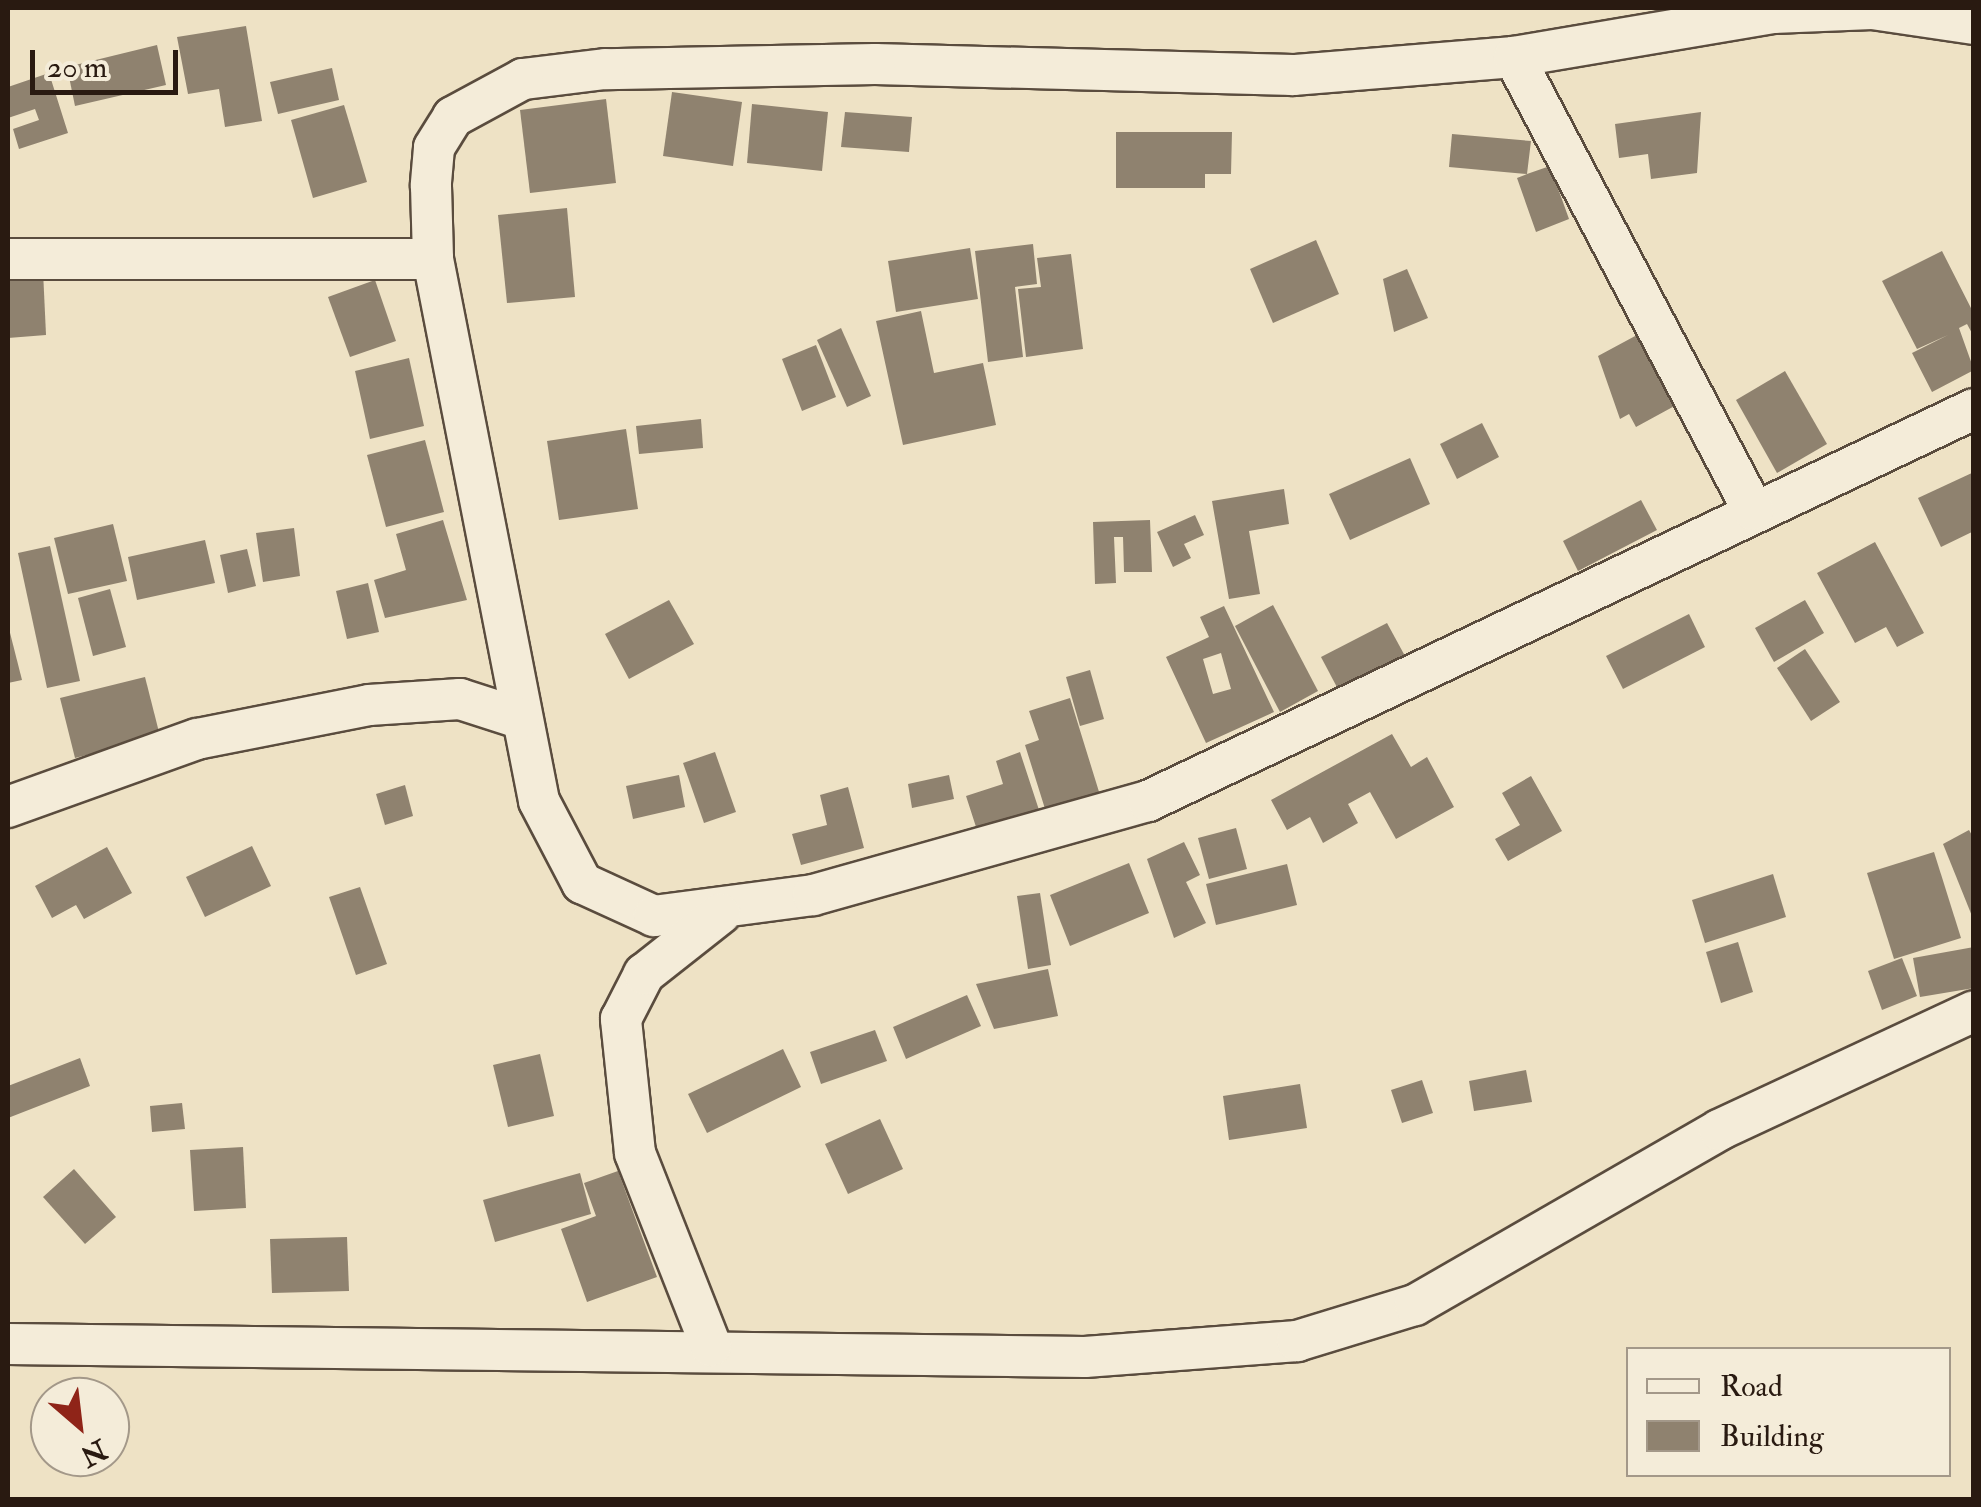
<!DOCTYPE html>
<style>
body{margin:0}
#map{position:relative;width:1981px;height:1507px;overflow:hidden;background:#eee2c5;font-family:"IM FELL Double Pica",serif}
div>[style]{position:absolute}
.building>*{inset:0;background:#8f826f}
.roads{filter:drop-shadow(2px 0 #5a4c3e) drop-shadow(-2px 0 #5a4c3e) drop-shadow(0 2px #5a4c3e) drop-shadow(0 -2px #5a4c3e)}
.street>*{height:40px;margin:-20px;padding:0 20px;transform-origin:20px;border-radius:20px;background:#f4ecd9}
span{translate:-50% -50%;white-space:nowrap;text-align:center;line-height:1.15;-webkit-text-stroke:9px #f4ecd9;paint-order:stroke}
.frame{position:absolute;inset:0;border:10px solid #291a11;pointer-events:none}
.legend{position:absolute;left:1626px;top:1347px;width:325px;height:130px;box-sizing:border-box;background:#f4ecd9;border:2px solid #a39889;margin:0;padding:12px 18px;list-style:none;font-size:30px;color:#291a11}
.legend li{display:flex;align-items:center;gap:20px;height:50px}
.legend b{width:50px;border:2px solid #a39889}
.north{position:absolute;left:30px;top:1377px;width:100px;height:100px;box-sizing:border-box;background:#f4ecd9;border:2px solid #a39889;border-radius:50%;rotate:152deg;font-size:28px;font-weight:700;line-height:40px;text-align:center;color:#291a11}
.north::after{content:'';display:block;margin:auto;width:35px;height:45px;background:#8f2418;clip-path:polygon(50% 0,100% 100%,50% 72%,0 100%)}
.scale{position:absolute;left:30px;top:50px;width:148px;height:45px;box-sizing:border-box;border:5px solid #291a11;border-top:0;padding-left:12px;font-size:30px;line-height:35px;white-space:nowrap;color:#291a11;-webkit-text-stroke:8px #f4ecd9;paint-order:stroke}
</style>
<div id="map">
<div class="building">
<i style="clip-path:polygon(246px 26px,262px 121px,225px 127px,219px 89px,188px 94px,177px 37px)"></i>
<i style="clip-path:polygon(157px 45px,166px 85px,75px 106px,67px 67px)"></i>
<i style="clip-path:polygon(332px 68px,339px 100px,278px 114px,270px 82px)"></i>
<i style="clip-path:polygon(49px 73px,68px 133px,19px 149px,13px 129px,39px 120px,35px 109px,8px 118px,8px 87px)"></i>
<i style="clip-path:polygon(672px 92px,742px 102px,733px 166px,663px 156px)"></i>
<i style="clip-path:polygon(606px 99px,616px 183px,530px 193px,520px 110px)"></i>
<i style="clip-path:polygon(752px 104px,828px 112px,822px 171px,747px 163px)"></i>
<i style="clip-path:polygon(344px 105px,367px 182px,313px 198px,291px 120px)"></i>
<i style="clip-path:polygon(845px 112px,912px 117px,909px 152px,841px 147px)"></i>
<i style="clip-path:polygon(1701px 112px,1697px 173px,1651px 179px,1648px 154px,1619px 158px,1615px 124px)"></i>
<i style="clip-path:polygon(1116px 132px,1232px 132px,1231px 174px,1205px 174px,1205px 188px,1116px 188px)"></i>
<i style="clip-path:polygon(1452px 134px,1531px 141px,1527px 174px,1550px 166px,1569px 219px,1536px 232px,1517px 178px,1527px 174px,1449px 167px)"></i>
<i style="clip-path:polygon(567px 208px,575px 297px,507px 303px,498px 215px)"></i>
<i style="clip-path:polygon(1316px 240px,1339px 294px,1273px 323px,1250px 269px)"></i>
<i style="clip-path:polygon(1033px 244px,1037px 284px,1015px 287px,1023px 357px,988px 362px,975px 251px)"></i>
<i style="clip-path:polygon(970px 248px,978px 299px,896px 312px,888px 261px)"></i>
<i style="clip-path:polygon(1942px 251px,1974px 314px,1974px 337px,1967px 324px,1959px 328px,1974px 370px,1932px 392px,1912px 353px,1948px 335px,1917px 349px,1882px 281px)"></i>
<i style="clip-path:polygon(1071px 254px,1083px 349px,1026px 357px,1018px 289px,1041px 287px,1037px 258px)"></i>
<i style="clip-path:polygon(1407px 269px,1428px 318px,1394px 332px,1383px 279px)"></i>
<i style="clip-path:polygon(43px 271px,46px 335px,8px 338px,8px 273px)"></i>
<i style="clip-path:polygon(375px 280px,396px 341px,350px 357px,328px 297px)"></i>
<i style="clip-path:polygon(921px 311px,934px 373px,983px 363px,996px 425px,903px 445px,876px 321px)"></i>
<i style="clip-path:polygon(841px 328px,871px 396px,847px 407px,817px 340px)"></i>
<i style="clip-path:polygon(1637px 335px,1680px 403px,1636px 427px,1629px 414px,1620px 419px,1598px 356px)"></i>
<i style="clip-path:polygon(816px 345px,836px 397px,802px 411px,782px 359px)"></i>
<i style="clip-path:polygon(409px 358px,424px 426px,370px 439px,355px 371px)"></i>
<i style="clip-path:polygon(1785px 371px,1827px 444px,1777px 473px,1736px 400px)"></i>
<i style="clip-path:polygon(701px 419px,703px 448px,639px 454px,636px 426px)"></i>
<i style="clip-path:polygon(1482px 423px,1499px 457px,1457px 479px,1440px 444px)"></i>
<i style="clip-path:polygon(626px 429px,638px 509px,559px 520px,547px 441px)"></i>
<i style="clip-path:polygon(425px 440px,444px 512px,386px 527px,367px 455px)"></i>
<i style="clip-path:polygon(1410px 458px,1430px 504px,1350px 540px,1329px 494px)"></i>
<i style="clip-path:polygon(1974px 472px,1974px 531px,1941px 547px,1918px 498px)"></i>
<i style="clip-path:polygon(1284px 489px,1289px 524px,1249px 531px,1260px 594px,1229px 599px,1212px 501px)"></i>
<i style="clip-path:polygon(1641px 500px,1657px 530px,1578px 571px,1563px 541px)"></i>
<i style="clip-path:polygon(1195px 515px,1204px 535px,1184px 544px,1191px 558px,1173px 567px,1157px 532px)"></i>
<i style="clip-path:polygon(443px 520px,467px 600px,385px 618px,374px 580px,406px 570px,396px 534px)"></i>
<i style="clip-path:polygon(1150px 520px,1152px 572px,1124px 572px,1123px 537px,1114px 537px,1116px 583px,1095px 584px,1093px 522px)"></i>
<i style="clip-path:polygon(113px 524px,127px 581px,68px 594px,54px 538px)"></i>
<i style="clip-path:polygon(294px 528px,300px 576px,263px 582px,256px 533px)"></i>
<i style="clip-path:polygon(205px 540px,215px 583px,137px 600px,128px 557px)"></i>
<i style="clip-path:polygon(1875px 542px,1924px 633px,1897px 647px,1886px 627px,1855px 643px,1817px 573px)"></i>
<i style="clip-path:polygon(50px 546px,80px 681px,47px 688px,18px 553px)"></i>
<i style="clip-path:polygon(247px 549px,256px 586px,228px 593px,220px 555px)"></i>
<i style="clip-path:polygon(368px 583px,379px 632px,347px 639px,336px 591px)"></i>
<i style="clip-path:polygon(110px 589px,126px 647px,93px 656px,78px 598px)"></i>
<i style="clip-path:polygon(669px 600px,694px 644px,629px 679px,605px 634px)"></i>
<i style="clip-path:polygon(1805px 600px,1824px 633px,1774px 662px,1755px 628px)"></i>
<i style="clip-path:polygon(1273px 605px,1318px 691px,1280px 712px,1235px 626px)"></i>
<i style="clip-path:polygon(evenodd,1224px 606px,1274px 712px,1206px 743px,1166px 657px,1209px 637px,1200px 617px,1224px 606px,1221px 653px,1231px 689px,1213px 694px,1203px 659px,1221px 653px)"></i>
<i style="clip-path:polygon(1689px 614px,1705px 647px,1623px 689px,1606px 656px)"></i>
<i style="clip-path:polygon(1387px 623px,1405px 656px,1339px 691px,1321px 657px)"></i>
<i style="clip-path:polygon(8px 625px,22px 680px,8px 683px)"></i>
<i style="clip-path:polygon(1805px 649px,1840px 702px,1811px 721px,1777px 668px)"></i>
<i style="clip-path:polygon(1090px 670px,1104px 719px,1080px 726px,1066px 677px)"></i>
<i style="clip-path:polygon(145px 677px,160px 736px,75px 758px,60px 698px)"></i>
<i style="clip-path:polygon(1070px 698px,1100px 795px,1046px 812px,1025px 745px,1039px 740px,1029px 711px)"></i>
<i style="clip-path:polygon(1392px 734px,1411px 767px,1427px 757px,1454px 807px,1396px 839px,1370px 792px,1348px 804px,1358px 823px,1323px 843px,1310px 817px,1287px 830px,1271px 800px)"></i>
<i style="clip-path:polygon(715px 752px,736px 812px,704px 823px,683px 763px)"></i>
<i style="clip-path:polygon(1020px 752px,1039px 810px,977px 830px,966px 796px,1003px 784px,996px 761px)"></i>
<i style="clip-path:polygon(679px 775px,685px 807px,633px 819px,626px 786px)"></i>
<i style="clip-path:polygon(949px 775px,954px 799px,912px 808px,908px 784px)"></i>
<i style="clip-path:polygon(1531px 776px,1562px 831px,1508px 861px,1495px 839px,1520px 825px,1502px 793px)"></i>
<i style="clip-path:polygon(405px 785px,413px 816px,385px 825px,376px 794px)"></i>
<i style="clip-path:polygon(848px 787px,864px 848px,801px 865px,792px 834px,827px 825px,820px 795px)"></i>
<i style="clip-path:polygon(1236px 828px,1247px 869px,1209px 879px,1198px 838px)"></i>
<i style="clip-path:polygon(1969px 830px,1974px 839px,1974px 921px,1943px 844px)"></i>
<i style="clip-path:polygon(1184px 842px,1200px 875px,1186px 882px,1206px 923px,1174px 938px,1147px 859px)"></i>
<i style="clip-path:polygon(252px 846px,271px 886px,205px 917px,186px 877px)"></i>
<i style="clip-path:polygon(107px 847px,132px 893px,84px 919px,76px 905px,52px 918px,35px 886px)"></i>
<i style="clip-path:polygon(1934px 852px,1961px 938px,1894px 959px,1867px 873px)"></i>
<i style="clip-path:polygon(1129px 863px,1149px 913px,1070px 946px,1050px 895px)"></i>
<i style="clip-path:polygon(1287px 864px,1297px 905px,1216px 925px,1206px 884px)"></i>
<i style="clip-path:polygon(1773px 874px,1786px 917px,1705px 943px,1692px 900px)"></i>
<i style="clip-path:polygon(360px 887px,387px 964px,356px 975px,329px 897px)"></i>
<i style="clip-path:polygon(1040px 893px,1051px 965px,1028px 969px,1017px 896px)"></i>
<i style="clip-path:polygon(1738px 942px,1753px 992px,1721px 1003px,1706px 952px)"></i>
<i style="clip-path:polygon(1974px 947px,1974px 988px,1920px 997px,1913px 958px)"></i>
<i style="clip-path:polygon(1902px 958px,1917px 996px,1882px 1010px,1868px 971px)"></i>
<i style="clip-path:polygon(1048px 969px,1058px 1016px,994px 1029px,976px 984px)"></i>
<i style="clip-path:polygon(967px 995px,981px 1026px,906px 1059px,893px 1027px)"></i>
<i style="clip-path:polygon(875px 1030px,887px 1061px,821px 1084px,810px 1052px)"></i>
<i style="clip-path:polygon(783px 1049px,801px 1087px,707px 1133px,688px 1094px)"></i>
<i style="clip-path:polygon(540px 1054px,554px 1116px,508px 1127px,493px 1065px)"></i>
<i style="clip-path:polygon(80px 1058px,90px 1086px,8px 1118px,8px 1086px)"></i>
<i style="clip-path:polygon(1526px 1070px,1532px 1102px,1474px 1111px,1469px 1081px)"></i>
<i style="clip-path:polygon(1422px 1080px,1433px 1113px,1402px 1123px,1391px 1090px)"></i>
<i style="clip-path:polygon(1300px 1084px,1307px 1128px,1229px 1140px,1223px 1096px)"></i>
<i style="clip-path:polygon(182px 1103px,185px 1129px,152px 1132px,150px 1106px)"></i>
<i style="clip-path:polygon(880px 1119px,903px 1169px,848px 1194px,825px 1144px)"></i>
<i style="clip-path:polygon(243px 1147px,246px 1208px,194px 1211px,190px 1150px)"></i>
<i style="clip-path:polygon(74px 1169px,116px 1217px,85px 1244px,43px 1197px)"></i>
<i style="clip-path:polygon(618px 1171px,657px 1277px,587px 1302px,561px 1229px,596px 1216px,584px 1183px)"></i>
<i style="clip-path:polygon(580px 1173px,591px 1214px,495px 1242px,483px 1200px)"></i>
<i style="clip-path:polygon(347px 1237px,349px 1291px,272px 1293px,270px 1239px)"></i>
</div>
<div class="roads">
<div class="street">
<i style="left:1974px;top:24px;width:103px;rotate:-171.6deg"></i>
<i style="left:1872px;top:9px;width:99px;rotate:177.7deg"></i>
<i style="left:1773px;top:13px;width:263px;rotate:170.4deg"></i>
<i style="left:1514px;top:57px;width:222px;rotate:175.3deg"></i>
<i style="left:1293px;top:75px;width:418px;rotate:-178.5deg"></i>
<i style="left:875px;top:64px;width:270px;rotate:178.9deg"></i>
<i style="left:605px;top:69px;width:83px;rotate:173deg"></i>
<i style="left:523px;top:79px;width:80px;rotate:151.5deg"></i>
<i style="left:453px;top:117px;width:36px;rotate:122deg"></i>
<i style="left:434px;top:148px;width:38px;rotate:95deg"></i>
<i style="left:431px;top:186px;width:73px;rotate:88.4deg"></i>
<i style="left:433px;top:259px;width:552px;rotate:78.93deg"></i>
<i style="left:539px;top:801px;width:93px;rotate:62.3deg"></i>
<i style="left:582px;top:883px;width:79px;rotate:24.6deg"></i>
<i style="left:654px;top:916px;width:160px;rotate:-7.5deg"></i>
<i style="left:813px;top:895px;width:348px;rotate:-15.7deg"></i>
<i style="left:1148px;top:801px;width:914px;rotate:-25.39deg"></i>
<i style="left:1514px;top:57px;width:512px;rotate:62.18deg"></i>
<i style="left:8px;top:259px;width:425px"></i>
<i style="left:8px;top:807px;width:201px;rotate:-19.8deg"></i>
<i style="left:197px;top:739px;width:175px;rotate:-11.2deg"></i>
<i style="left:369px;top:705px;width:91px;rotate:-3.8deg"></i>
<i style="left:460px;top:699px;width:62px;rotate:17.9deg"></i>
<i style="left:8px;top:1344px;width:1077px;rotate:0.69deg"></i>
<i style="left:1085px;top:1357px;width:213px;rotate:-4.3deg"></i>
<i style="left:1297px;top:1341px;width:123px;rotate:-17deg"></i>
<i style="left:1415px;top:1305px;width:351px;rotate:-29.9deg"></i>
<i style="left:1719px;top:1130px;width:281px;rotate:-25deg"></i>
<i style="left:711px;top:1346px;width:207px;rotate:-111.5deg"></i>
<i style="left:635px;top:1153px;width:135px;rotate:-96deg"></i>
<i style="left:621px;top:1019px;width:51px;rotate:-62.9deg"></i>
<i style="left:644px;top:974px;width:97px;rotate:-38.3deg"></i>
</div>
</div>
<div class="frame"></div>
<ul class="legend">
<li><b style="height:12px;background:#f4ecd9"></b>Road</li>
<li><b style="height:28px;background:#8f826f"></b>Building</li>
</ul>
<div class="north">N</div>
<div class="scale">20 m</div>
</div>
